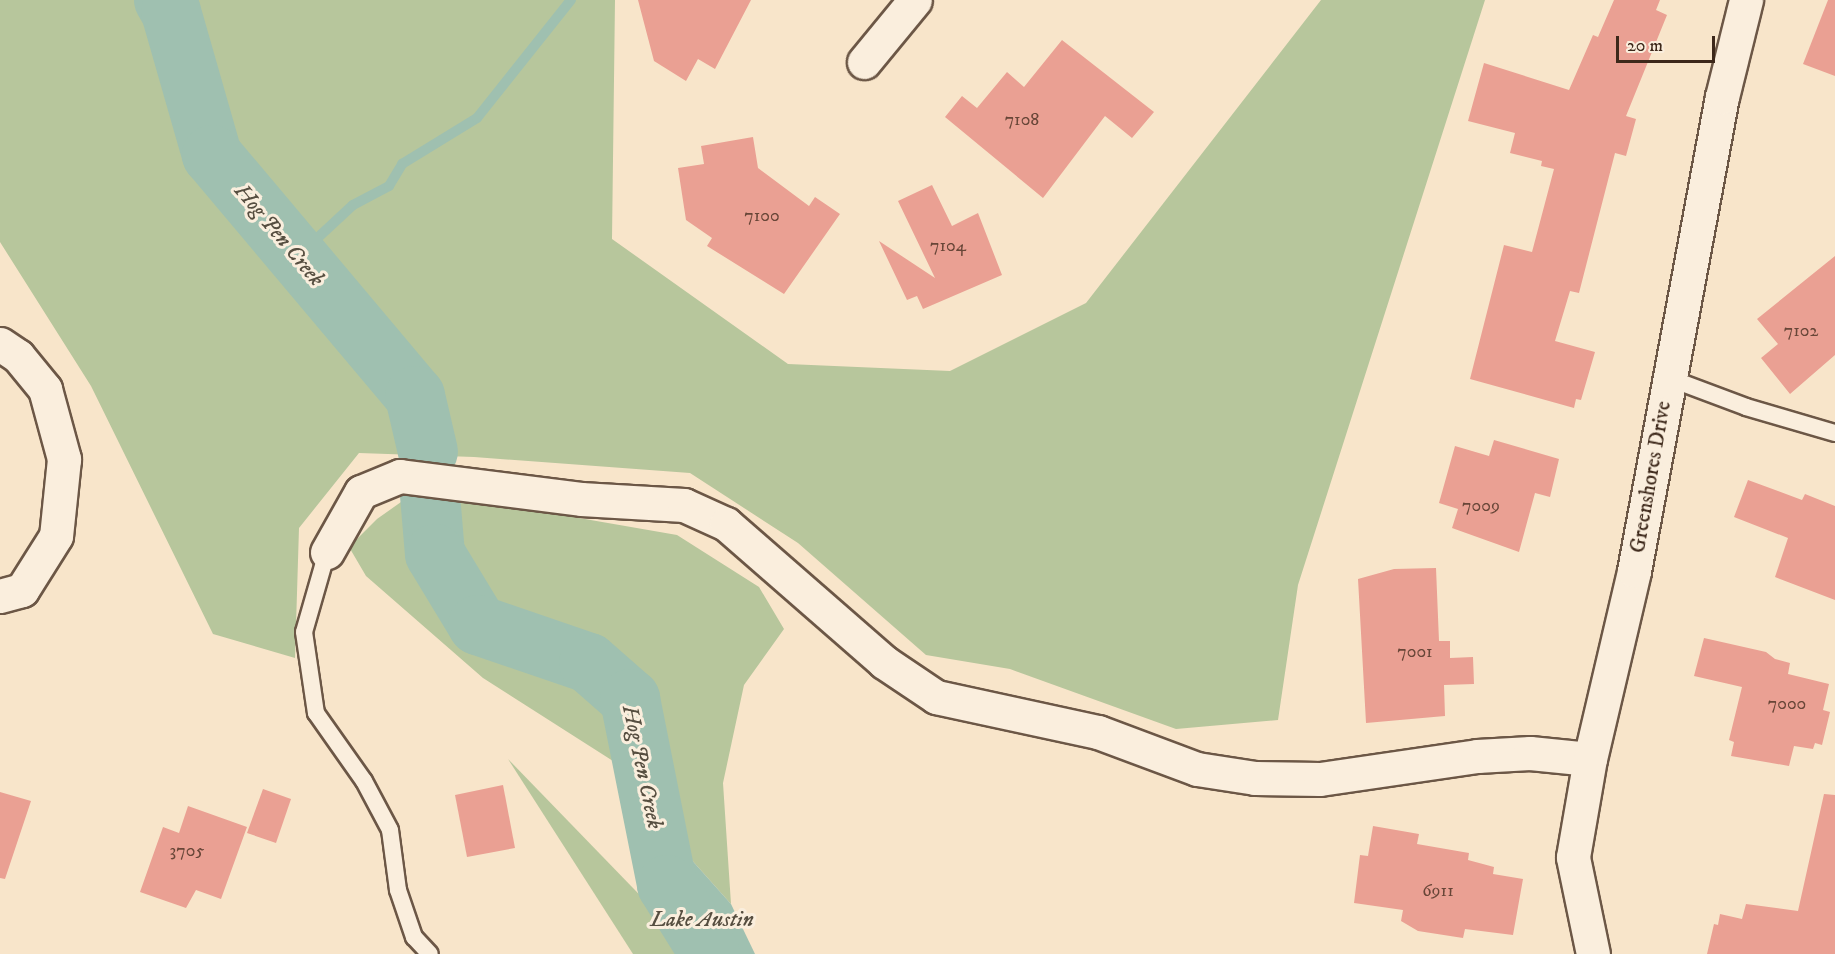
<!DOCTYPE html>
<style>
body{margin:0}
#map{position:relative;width:1835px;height:954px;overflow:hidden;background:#f8e5ca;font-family:"IM FELL DW Pica",serif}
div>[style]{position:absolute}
.green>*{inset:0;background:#b7c69c}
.water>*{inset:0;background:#9fc0b0}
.stream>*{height:10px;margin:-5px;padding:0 5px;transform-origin:5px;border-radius:5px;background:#9fc0b0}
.river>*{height:60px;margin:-30px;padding:0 30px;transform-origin:30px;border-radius:30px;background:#9fc0b0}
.building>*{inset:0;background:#eaa093}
.roads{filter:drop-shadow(2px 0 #6c5746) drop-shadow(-2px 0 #6c5746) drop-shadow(0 2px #6c5746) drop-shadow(0 -2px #6c5746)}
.lane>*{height:16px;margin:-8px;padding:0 8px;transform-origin:8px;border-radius:8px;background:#faeedd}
.street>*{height:33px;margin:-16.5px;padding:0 16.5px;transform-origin:16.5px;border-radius:16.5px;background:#faeedd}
span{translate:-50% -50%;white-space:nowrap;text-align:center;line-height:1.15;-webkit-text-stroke:6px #faeedd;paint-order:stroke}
.number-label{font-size:18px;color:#684638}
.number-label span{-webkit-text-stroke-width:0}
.street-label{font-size:21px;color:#3d281a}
.water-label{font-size:22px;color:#564e40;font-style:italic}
.scale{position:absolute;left:1616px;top:36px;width:99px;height:27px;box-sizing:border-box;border:3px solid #3d281a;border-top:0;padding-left:8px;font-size:18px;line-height:21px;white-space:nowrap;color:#3d281a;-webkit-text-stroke:4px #faeedd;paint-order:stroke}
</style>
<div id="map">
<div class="green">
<i style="clip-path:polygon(0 0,615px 0,612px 239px,788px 364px,950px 371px,1086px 303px,1321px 0,1485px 0,1298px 585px,1278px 720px,1176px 729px,1010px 669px,926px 655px,798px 543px,690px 473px,474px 457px,359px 453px,299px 528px,295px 658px,213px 634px,91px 386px,0 242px)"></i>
<i style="clip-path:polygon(418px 490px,677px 535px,759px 587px,784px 629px,744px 685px,723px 783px,731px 904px,641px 803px,613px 761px,483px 678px,366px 576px,349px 547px,377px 519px)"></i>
<i style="clip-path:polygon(508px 759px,664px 920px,686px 954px,633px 954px)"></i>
</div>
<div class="water">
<i style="clip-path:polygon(641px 803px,731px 904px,755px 954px,686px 954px,664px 920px)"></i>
</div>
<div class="stream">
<i style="left:297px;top:257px;width:76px;rotate:-42.9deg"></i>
<i style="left:353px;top:205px;width:41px;rotate:-27.8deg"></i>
<i style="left:389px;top:186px;width:26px;rotate:-59deg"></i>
<i style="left:402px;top:164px;width:88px;rotate:-31.5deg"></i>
<i style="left:477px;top:118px;width:151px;rotate:-51.5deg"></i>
</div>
<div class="river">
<i style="left:164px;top:0;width:14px;rotate:60deg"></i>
<i style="left:171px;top:12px;width:149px;rotate:74deg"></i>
<i style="left:212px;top:155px;width:315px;rotate:49.9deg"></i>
<i style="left:415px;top:396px;width:57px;rotate:76.9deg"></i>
<i style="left:430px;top:495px;width:59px;rotate:85.2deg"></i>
<i style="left:435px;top:554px;width:83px;rotate:58.8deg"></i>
<i style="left:478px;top:625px;width:117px;rotate:18.9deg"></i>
<i style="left:589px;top:663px;width:55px;rotate:41.3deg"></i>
<i style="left:630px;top:699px;width:190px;rotate:78.7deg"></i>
<i style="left:667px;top:885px;width:81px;rotate:58.1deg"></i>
</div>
<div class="building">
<i style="clip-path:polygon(638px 0,751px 0,715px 69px,698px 59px,686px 81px,654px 61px)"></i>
<i style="clip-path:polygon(1614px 0,1660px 0,1656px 10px,1667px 15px,1626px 116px,1636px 119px,1626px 156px,1615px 153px,1579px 293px,1570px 291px,1555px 341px,1595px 352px,1581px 400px,1576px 399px,1574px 408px,1470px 379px,1504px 245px,1532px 252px,1554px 169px,1541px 166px,1542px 161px,1510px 153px,1515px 133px,1468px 121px,1484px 63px,1569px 90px,1593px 35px,1598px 37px)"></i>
<i style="clip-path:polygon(1828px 0,1835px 0,1835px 76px,1803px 64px)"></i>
<i style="clip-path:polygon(1062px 40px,1154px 112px,1132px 138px,1105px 116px,1043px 198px,945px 117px,962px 96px,977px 108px,1007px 72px,1024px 87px)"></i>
<i style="clip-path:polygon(753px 137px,758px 168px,809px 206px,815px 197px,840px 214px,784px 294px,707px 246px,712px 238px,686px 220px,678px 168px,704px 164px,701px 146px)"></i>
<i style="clip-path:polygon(932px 185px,952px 226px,978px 213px,1002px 275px,923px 309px,917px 296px,907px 300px,879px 241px,935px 278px,898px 201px)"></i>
<i style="clip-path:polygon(1835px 256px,1835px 355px,1790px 394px,1761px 358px,1778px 344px,1757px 319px)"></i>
<i style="clip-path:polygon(1494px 440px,1559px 459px,1550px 497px,1535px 493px,1519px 552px,1452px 528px,1458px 509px,1439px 503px,1455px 446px,1489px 456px)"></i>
<i style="clip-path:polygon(1748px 480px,1802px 500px,1805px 494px,1835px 506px,1835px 600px,1775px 577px,1788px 538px,1734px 517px)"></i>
<i style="clip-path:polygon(1436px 568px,1439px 641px,1450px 641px,1450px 658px,1473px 657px,1474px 684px,1444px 685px,1445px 716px,1366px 723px,1358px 579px,1394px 569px)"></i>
<i style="clip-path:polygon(1704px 638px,1766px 652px,1775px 659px,1790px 663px,1788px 674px,1829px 684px,1823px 710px,1830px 712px,1822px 745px,1815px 743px,1813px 749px,1794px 746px,1789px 766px,1731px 756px,1734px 742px,1729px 740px,1742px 687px,1694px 676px)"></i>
<i style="clip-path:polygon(503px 785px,515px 848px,467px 857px,455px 795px)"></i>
<i style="clip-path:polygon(263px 789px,291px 799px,276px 843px,247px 833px)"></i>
<i style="clip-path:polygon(0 792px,31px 801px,5px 879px,0 878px)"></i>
<i style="clip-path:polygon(1824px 794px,1835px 795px,1835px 954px,1707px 954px,1714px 924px,1718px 925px,1720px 914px,1742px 919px,1746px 904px,1798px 911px)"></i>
<i style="clip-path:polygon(188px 806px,247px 827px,221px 899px,196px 890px,186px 908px,140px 892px,163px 827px,179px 833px)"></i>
<i style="clip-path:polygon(1373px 826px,1419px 834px,1417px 844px,1469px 853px,1468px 860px,1494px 867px,1493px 874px,1523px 879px,1513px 935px,1465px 929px,1463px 938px,1418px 931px,1401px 921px,1403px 910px,1354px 903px,1360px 855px,1368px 856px)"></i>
</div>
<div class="roads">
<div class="lane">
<i style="left:1669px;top:378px;width:82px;rotate:20.6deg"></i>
<i style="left:1746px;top:407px;width:93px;rotate:16.3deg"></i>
<i style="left:327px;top:552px;width:83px;rotate:106deg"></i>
<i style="left:304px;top:632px;width:82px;rotate:81.6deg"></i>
<i style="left:316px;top:713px;width:83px;rotate:54.8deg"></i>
<i style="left:364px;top:781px;width:55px;rotate:62deg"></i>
<i style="left:390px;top:830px;width:61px;rotate:82.4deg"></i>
<i style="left:398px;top:890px;width:50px;rotate:71.2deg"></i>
<i style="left:414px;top:937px;width:23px;rotate:47deg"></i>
</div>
<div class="street">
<i style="left:864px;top:62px;width:80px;rotate:-50.6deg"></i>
<i style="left:0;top:344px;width:22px;rotate:34deg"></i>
<i style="left:18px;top:356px;width:43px;rotate:50.7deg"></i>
<i style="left:45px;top:389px;width:73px;rotate:74.8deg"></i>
<i style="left:64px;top:459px;width:77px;rotate:95.9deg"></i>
<i style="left:56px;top:536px;width:64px;rotate:122.2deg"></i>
<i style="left:22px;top:590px;width:23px;rotate:165deg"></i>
<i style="left:327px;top:552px;width:69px;rotate:-60.5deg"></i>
<i style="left:361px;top:492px;width:42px;rotate:-22.3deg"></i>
<i style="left:400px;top:476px;width:182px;rotate:7.2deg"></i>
<i style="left:581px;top:499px;width:103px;rotate:3.3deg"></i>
<i style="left:684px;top:505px;width:46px;rotate:24.3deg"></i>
<i style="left:726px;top:524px;width:210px;rotate:41.1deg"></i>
<i style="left:884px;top:662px;width:63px;rotate:33.9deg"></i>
<i style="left:936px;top:697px;width:166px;rotate:12.2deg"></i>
<i style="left:1098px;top:732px;width:106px;rotate:20.5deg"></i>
<i style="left:1197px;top:769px;width:59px;rotate:8.8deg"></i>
<i style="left:1255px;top:778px;width:65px;rotate:0.9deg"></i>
<i style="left:1320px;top:779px;width:159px;rotate:-8.3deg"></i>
<i style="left:1477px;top:756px;width:53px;rotate:-3.2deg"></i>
<i style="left:1530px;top:753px;width:60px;rotate:5.7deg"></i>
<i style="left:1593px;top:954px;width:99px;rotate:-101.7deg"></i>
<i style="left:1573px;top:857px;width:99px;rotate:-80.2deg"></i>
<i style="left:1590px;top:759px;width:193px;rotate:-76.8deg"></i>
<i style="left:1634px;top:571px;width:482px;rotate:-79.5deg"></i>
<i style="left:1722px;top:97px;width:100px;rotate:-76.1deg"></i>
</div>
</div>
<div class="number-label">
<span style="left:1022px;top:120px">7108</span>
<span style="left:762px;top:216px">7100</span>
<span style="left:948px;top:246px">7104</span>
<span style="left:1801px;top:331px">7102</span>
<span style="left:1481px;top:506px">7009</span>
<span style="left:1415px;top:652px">7001</span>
<span style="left:1787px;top:704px">7000</span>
<span style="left:187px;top:851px">3705</span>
<span style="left:1438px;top:891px">6911</span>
</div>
<div class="street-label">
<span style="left:1651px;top:477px;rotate:-80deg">Greenshores Drive</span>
</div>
<div class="water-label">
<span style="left:279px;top:235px;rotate:50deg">Hog Pen Creek</span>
<span style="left:642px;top:767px;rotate:78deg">Hog Pen Creek</span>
<span style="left:702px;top:920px">Lake Austin</span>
</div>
<div class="scale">20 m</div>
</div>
